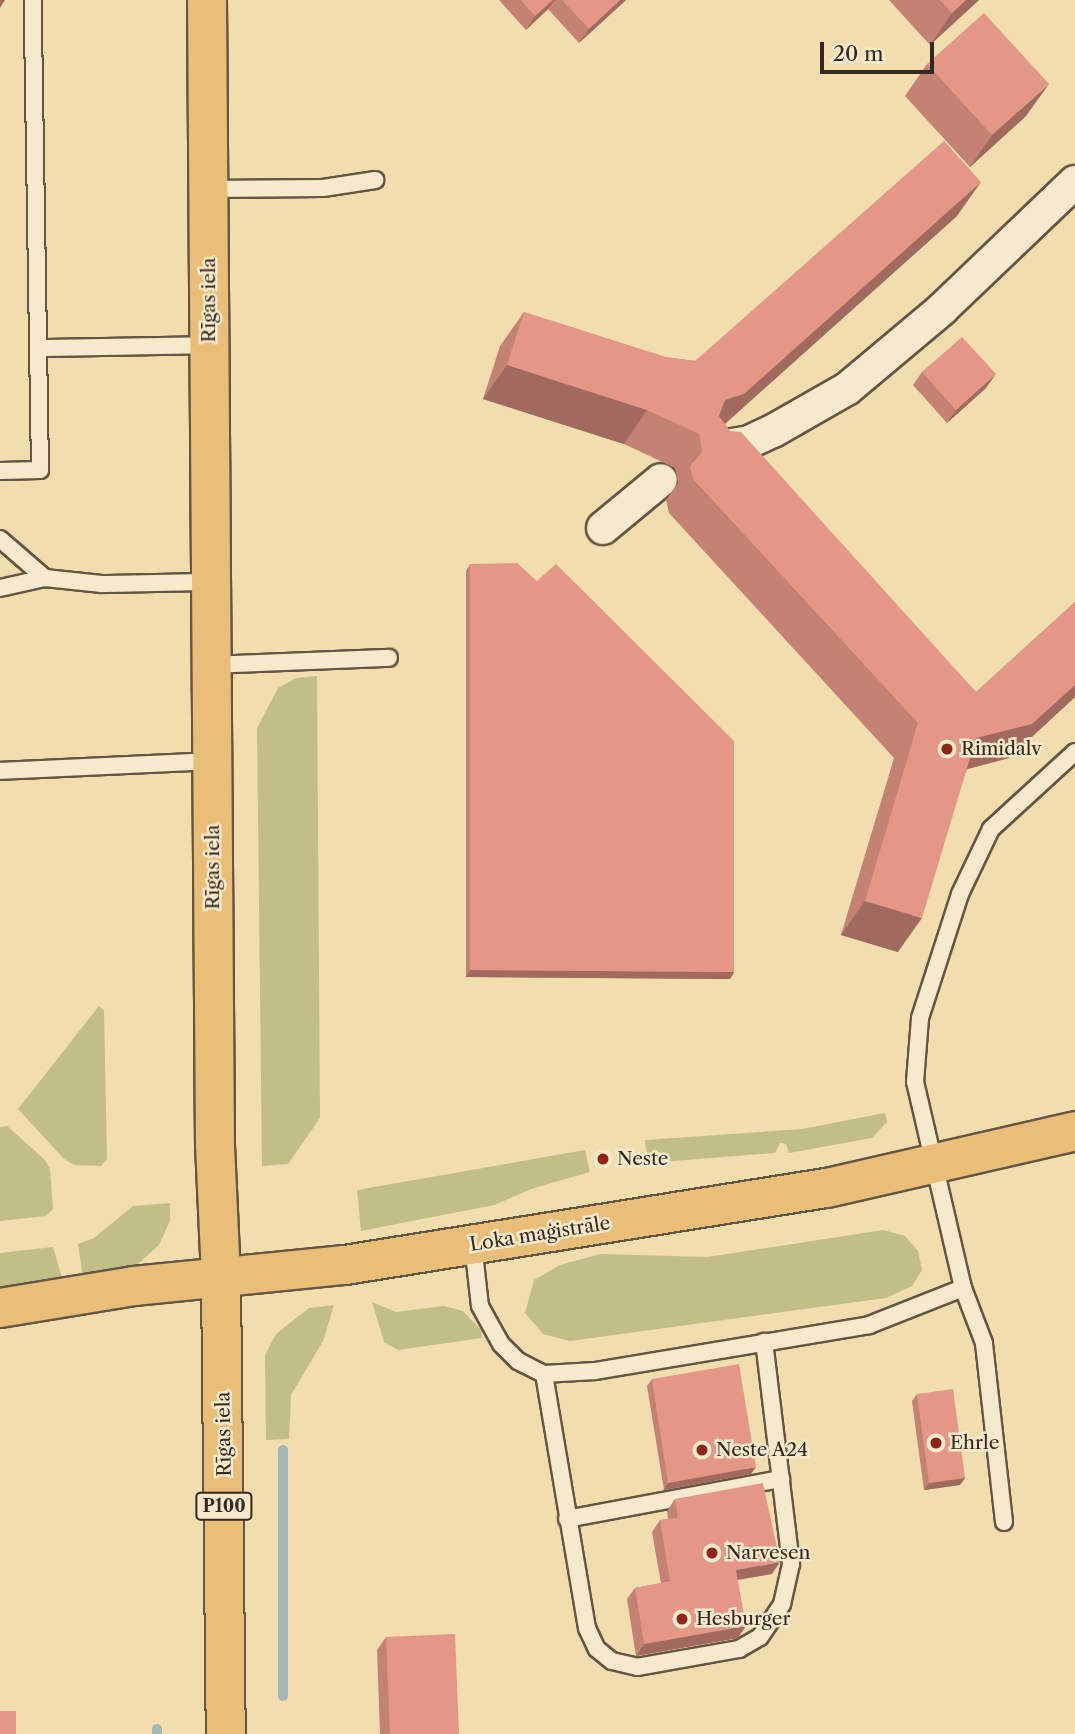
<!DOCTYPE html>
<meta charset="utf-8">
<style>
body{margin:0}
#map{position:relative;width:1075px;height:1734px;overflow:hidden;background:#f2ddaf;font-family:"Libre Caslon Text",serif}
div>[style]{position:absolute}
.green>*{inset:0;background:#c1bf86}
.stream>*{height:10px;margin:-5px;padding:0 5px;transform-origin:5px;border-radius:5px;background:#a1b8b7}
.roads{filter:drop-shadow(2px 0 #655543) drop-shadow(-2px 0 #655543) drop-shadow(0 2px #655543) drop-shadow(0 -2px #655543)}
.lane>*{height:16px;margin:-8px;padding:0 8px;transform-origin:8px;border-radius:8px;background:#f7e9cb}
.street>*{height:32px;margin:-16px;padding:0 16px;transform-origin:16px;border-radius:16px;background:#f7e9cb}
.primary>*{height:38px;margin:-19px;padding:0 19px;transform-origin:19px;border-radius:19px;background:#e9be78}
.wall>*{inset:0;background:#c48274}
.shaded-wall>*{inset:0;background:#a06a5e}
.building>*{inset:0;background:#e49787}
.dots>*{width:19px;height:19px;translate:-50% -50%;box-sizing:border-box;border:4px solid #f7e9cb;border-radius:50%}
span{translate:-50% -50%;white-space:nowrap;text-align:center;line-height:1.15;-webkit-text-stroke:5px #f7e9cb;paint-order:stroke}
.shield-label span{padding:2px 5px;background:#f7e9cb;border:2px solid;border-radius:5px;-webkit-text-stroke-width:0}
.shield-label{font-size:18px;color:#36281f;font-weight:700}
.street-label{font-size:19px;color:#36281f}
.poi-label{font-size:19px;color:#36281f}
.left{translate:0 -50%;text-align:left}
.scale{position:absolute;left:820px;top:42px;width:114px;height:32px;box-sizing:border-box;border:4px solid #36281f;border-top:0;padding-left:9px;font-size:21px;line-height:24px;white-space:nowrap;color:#36281f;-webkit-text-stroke:5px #f7e9cb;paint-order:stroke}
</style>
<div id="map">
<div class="green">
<i style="clip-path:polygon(317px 676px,320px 1118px,288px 1164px,262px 1166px,257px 728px,278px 688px,296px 678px)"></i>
<i style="clip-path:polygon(99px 1006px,104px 1010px,107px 1159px,101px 1166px,74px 1165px,64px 1159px,18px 1109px)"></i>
<i style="clip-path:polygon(885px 1113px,887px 1122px,872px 1138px,789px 1153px,786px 1144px,780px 1143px,775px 1153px,648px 1163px,645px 1140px,802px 1129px)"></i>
<i style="clip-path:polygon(7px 1126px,45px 1160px,50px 1169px,53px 1209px,46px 1216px,0 1221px,0 1127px)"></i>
<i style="clip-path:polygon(585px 1150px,590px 1172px,534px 1188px,494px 1205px,361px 1231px,357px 1190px)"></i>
<i style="clip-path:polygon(170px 1203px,170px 1221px,159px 1245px,139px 1263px,116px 1274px,83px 1278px,78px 1244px,94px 1238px,133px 1206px)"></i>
<i style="clip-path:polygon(883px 1230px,905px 1236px,918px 1251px,922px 1270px,912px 1286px,886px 1298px,570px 1341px,543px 1334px,525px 1313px,534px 1280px,560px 1265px,600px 1254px,708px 1257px)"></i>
<i style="clip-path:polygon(53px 1247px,63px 1281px,0 1289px,0 1253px)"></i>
<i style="clip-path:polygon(372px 1302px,396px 1312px,444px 1306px,463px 1311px,481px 1330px,482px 1338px,398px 1350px,384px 1342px)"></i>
<i style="clip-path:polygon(334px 1305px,323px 1341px,291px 1395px,289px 1439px,266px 1440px,265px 1355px,276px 1334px,309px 1308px)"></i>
</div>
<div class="stream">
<i style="left:283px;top:1450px;width:246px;rotate:90deg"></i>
<i style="left:157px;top:1734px;width:5px;rotate:-90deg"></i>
</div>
<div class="roads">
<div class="lane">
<i style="left:208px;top:189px;width:115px;rotate:-0.5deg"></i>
<i style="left:323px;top:188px;width:53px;rotate:-8.7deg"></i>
<i style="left:40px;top:348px;width:169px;rotate:-1deg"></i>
<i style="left:0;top:471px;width:40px;rotate:-1.4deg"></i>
<i style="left:40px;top:470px;width:470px;rotate:-90.9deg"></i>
<i style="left:0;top:539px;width:60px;rotate:40.9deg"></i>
<i style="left:0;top:588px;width:46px;rotate:-12.5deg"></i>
<i style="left:45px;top:578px;width:57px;rotate:6deg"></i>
<i style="left:102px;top:584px;width:108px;rotate:-1.1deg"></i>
<i style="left:211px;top:665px;width:178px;rotate:-2.3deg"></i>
<i style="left:0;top:771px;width:212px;rotate:-2.7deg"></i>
<i style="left:473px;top:1244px;width:62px;rotate:83.6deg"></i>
<i style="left:480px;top:1306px;width:43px;rotate:61.1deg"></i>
<i style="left:501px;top:1344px;width:24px;rotate:45deg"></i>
<i style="left:518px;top:1361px;width:29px;rotate:27deg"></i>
<i style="left:544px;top:1374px;width:51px;rotate:-3.4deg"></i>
<i style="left:595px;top:1371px;width:278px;rotate:-9.5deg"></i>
<i style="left:869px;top:1325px;width:101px;rotate:-21.5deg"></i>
<i style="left:544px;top:1374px;width:258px;rotate:80.4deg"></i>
<i style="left:587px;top:1628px;width:23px;rotate:65deg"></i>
<i style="left:597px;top:1649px;width:19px;rotate:39deg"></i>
<i style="left:612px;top:1661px;width:26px;rotate:13deg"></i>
<i style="left:637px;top:1667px;width:104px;rotate:-10deg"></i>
<i style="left:739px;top:1649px;width:24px;rotate:-30deg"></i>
<i style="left:760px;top:1637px;width:40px;rotate:-56deg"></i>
<i style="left:782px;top:1604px;width:41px;rotate:-77.3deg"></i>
<i style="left:791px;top:1564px;width:224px;rotate:-96.9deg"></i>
<i style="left:567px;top:1519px;width:218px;rotate:-10.6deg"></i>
<i style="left:1004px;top:1522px;width:180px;rotate:-96.4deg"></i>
<i style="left:984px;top:1343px;width:59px;rotate:-110.9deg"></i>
<i style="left:963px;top:1288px;width:212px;rotate:-103.1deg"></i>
<i style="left:915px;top:1082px;width:64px;rotate:-85.5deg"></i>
<i style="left:920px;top:1018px;width:130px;rotate:-72.1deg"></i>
<i style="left:960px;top:894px;width:72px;rotate:-64.5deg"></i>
<i style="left:991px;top:829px;width:114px;rotate:-42.5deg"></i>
</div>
<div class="street">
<i style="left:713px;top:448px;width:36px;rotate:-9deg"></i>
<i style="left:749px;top:442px;width:26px;rotate:-25deg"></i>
<i style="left:773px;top:431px;width:86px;rotate:-29.8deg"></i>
<i style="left:848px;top:388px;width:123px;rotate:-40deg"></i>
<i style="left:942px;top:309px;width:184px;rotate:-43.7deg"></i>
<i style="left:603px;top:528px;width:75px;rotate:-39.6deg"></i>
</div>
<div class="primary">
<i style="left:207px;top:0;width:1145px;rotate:89.6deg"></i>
<i style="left:215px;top:1145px;width:133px;rotate:87.4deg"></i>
<i style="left:221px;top:1278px;width:456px;rotate:89.4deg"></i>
<i style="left:0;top:1308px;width:136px;rotate:-9.3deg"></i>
<i style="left:134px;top:1286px;width:212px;rotate:-5.7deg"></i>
<i style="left:345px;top:1265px;width:488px;rotate:-9.1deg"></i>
<i style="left:827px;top:1188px;width:254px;rotate:-12.9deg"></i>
</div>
</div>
<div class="wall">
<i style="clip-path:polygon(499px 0,626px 0,579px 43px,548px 9px,526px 30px)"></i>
<i style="clip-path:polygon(889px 0,979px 0,930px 45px)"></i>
<i style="clip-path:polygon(927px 64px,1026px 116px,970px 167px,905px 96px)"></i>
<i style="clip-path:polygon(957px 216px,725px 424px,730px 431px,976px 692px,1075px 602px,1075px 697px,1009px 758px,967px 769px,898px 952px,841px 935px,894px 758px,669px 513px,666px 500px,678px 483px,675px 468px,624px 444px,483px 399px,500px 346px,524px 312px,665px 357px,695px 361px)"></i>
<i style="clip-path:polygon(922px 372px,986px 388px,947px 423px,913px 385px)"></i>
<i style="clip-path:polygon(470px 564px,734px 972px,730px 979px,466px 977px,466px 571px)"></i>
<i style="clip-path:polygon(652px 1379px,751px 1474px,664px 1490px,647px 1386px)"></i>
<i style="clip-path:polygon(917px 1394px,965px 1478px,960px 1485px,924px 1490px,912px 1401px)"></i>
<i style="clip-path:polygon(675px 1499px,772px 1574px,738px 1580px,738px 1638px,636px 1656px,627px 1599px,635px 1588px,661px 1583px,652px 1532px,660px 1520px,668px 1519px,667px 1511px)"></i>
<i style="clip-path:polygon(386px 1637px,459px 1734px,467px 1734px,380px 1734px,377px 1650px)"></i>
</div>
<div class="shaded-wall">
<i style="clip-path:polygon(0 0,5px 0,0 8px)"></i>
<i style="clip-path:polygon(553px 0,555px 0,548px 9px,526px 30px,535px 16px)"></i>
<i style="clip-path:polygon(620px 0,626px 0,579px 43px,589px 29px)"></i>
<i style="clip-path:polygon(966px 0,979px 0,930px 45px,952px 13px)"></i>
<i style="clip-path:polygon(1049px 84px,1026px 116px,970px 167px,992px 135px)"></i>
<i style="clip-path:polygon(981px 182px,957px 216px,720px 428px,701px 434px,725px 400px)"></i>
<i style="clip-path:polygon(507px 365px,647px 410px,624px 444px,483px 399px)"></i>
<i style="clip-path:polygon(996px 374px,986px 388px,947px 423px,956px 410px)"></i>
<i style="clip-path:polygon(1075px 685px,1075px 697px,1009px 758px,952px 773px,976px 738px)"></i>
<i style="clip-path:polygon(865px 901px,922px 918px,898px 952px,841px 935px)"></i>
<i style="clip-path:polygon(470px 970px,734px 972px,730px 979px,466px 977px)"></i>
<i style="clip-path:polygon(756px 1467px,751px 1474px,664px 1490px,668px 1483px)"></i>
<i style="clip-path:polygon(965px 1478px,960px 1485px,924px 1490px,929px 1483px)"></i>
<i style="clip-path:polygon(780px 1562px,772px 1574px,728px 1581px,736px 1570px)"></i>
<i style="clip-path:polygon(746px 1626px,738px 1638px,636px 1656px,644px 1644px)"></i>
</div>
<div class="building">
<i style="clip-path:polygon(521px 0,553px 0,535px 16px)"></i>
<i style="clip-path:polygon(562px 0,620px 0,589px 29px)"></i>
<i style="clip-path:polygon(940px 0,966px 0,952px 13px)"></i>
<i style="clip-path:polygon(984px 13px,1049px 84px,992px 135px,927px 64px)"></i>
<i style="clip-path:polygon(944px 141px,981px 182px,744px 394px,725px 400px,719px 416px,730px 431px,741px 432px,976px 692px,1075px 602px,1075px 685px,1032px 724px,976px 738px,922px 918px,865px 901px,918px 723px,693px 479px,690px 466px,702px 452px,699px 434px,647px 410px,507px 365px,524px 312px,665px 357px,695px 361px)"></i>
<i style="clip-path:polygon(962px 337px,996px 374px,956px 410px,922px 372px)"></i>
<i style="clip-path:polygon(517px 563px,537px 581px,556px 564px,734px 741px,734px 972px,470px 970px,470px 564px)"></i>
<i style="clip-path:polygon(739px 1364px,756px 1467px,668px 1483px,652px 1379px)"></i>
<i style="clip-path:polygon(953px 1389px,965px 1478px,929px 1483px,917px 1394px)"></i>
<i style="clip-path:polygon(763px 1483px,780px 1562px,736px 1570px,746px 1626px,644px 1644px,635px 1588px,670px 1581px,660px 1520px,678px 1518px,675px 1499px)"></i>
<i style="clip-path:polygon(455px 1634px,459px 1734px,467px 1734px,390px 1734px,386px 1637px)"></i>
<i style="clip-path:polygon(0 1711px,16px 1711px,16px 1734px,0 1734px)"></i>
</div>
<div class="dots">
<i style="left:947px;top:749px;background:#8f2418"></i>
<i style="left:603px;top:1159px;background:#8f2418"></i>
<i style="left:936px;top:1443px;background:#8f2418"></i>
<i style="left:702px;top:1450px;background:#8f2418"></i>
<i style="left:712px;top:1553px;background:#8f2418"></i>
<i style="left:682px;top:1619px;background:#8f2418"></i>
</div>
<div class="shield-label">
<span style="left:224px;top:1506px">P100</span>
</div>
<div class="street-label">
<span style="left:209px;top:300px;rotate:-90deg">Rīgas iela</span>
<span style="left:213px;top:867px;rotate:-90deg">Rīgas iela</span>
<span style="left:540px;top:1234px;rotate:-9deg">Loka maģistrāle</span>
<span style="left:224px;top:1434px;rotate:-91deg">Rīgas iela</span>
</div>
<div class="poi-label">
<span class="left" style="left:961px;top:749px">Rimidalv</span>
<span class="left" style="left:617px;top:1159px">Neste</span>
<span class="left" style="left:950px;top:1443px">Ehrle</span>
<span class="left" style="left:716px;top:1450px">Neste A24</span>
<span class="left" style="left:726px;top:1553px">Narvesen</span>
<span class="left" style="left:696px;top:1619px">Hesburger</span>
</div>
<div class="scale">20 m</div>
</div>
